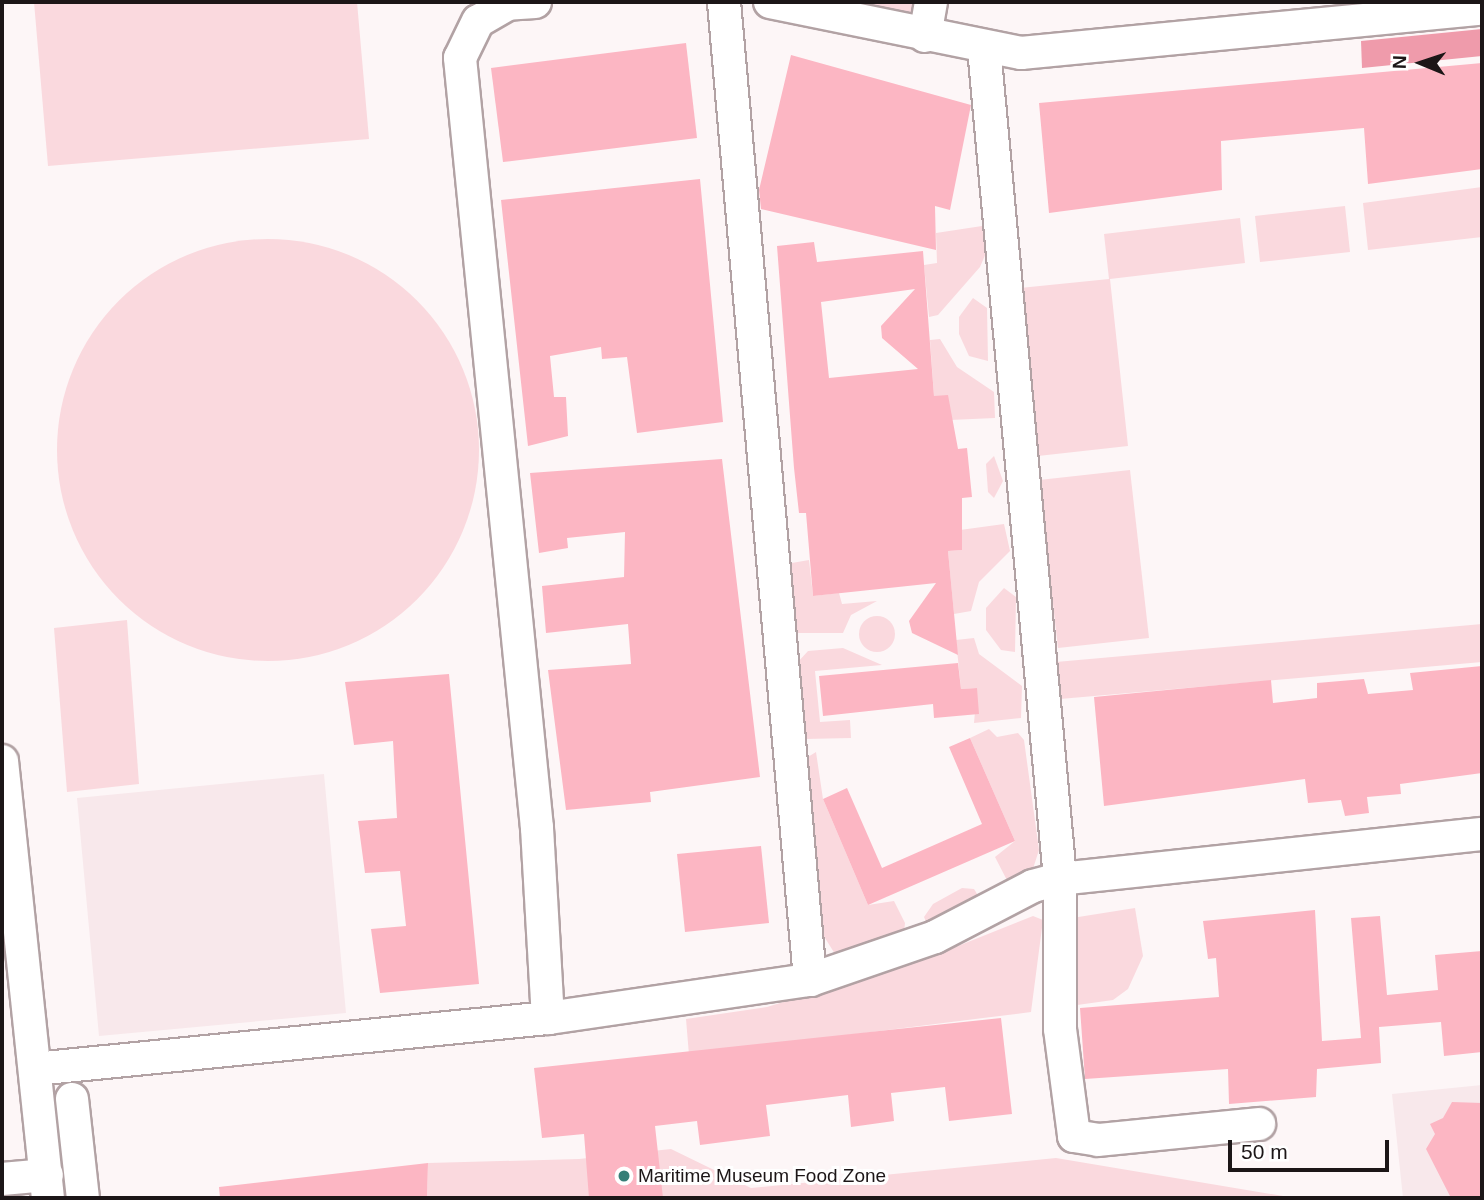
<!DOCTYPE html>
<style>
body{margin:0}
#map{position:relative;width:1484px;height:1200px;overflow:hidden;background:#fdf6f7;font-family:Arial,sans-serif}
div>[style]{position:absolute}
.built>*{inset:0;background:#f8e8eb}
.green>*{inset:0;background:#fad9de}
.round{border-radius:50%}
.forest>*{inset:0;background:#ef9bab}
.building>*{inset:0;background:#fcb6c3}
.roads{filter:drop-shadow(2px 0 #b2a2a4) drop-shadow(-2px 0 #b2a2a4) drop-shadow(0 2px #b2a2a4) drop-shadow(0 -2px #b2a2a4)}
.minor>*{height:32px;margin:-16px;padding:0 16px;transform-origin:16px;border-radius:16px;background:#fff}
.dots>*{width:19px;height:19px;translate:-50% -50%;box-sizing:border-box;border:4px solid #fff;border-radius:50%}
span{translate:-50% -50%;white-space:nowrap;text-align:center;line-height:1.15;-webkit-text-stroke:6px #fff;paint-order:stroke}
.poi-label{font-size:19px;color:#1c1617}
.left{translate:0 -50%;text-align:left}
.frame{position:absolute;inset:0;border:4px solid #1c1617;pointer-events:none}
.north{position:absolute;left:1386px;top:28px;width:70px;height:70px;-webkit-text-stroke:5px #fff;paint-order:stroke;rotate:272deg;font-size:19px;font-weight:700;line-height:28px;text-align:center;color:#1c1617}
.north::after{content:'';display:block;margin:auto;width:24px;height:32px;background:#1c1617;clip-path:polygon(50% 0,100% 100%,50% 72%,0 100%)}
.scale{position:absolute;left:1228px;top:1140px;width:161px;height:32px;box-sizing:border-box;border:4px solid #1c1617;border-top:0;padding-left:9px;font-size:21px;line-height:24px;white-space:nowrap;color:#1c1617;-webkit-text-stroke:5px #fff;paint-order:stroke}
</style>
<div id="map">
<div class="built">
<i style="clip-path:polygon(324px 774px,346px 1013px,99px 1036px,77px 798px)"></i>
<i style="clip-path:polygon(1482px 1085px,1482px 1198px,1403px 1198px,1392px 1094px)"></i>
</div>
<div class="green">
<i style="clip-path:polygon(34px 2px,357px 2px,369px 139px,48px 166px)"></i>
<i style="clip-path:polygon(843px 2px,913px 2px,913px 17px)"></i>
<i style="clip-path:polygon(1482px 187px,1482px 237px,1368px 250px,1363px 203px)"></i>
<i style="clip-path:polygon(1345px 206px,1350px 252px,1260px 262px,1255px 216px)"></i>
<i style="clip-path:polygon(1240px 218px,1245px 263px,1110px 279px,1128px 446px,1038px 456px,1020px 288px,1109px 279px,1104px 234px)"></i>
<i style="clip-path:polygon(982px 226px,986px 253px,980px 267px,938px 315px,929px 317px,924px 265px,937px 263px,936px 233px)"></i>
<i class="round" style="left:57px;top:239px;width:422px;height:422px"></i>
<i style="clip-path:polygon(973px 298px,987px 308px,988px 361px,969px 356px,959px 334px,959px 317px)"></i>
<i style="clip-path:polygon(940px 339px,957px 367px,994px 392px,995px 418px,950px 420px,934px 396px,930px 340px)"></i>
<i style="clip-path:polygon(994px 456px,1003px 481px,994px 498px,988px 492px,986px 464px)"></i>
<i style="clip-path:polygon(1130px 470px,1149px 638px,1058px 648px,1039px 480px)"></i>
<i style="clip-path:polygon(1004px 524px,1010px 551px,979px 582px,971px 611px,954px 614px,948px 551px,962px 550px,960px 530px)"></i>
<i style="clip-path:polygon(809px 560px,813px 596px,839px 593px,842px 604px,877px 601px,851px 615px,843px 633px,794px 633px,786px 564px)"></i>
<i style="clip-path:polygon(1004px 588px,1016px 597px,1015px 652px,1001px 650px,986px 630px,986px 608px)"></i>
<i class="round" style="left:859px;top:616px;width:36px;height:36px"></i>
<i style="clip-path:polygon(127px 620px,139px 784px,67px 792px,54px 628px)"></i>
<i style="clip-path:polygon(1482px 624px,1482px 662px,1060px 699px,1056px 662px)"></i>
<i style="clip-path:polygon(974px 638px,979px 654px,1022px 686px,1021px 718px,974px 723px,977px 688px,961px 689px,956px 640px)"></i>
<i style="clip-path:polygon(843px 648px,882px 665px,815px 671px,820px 722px,850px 720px,851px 738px,805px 739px,797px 663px,808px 651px)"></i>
<i style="clip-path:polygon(989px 729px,997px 737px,1018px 733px,1024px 740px,1039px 850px,1030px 878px,1012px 890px,995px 857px,1015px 841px,970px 738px)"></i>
<i style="clip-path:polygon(816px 752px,823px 799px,868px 905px,894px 901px,905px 923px,904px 933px,845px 957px,835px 954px,820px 930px,803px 760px)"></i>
<i style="clip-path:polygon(962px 888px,974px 889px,982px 902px,927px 924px,924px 917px,933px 904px)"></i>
<i style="clip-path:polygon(1135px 908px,1143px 956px,1128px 989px,1113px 1000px,1070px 1006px,1072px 918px)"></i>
<i style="clip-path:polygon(1033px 916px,1043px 920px,1031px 1012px,689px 1055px,686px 1019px,767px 1007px,933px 956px)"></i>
<i style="clip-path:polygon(671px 1149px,751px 1188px,1056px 1158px,1295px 1198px,427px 1198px,428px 1163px,579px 1159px)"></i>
</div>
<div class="forest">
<i style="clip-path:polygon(1482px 29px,1482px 56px,1362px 68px,1361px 41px)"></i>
</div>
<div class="building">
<i style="clip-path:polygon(686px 43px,697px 138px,503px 162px,491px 68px)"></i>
<i style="clip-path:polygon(791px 55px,971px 105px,950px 210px,935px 206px,936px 250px,761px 209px,759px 190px)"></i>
<i style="clip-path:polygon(1482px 63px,1482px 169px,1368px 184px,1364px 128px,1221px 141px,1222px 190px,1049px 213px,1039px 103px)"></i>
<i style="clip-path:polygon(700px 179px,723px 422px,637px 433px,627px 357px,602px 359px,601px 347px,550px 356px,554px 397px,566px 397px,568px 436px,528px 446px,501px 200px)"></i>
<i style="clip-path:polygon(evenodd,814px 242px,817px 262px,923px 251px,934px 396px,948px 395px,958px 449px,967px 448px,972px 497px,962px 498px,962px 550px,948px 551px,958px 655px,912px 633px,909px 621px,936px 583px,813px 596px,806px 513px,799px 513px,794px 468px,777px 246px,814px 242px,915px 289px,881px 326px,882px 338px,918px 369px,829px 378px,821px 302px,915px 289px)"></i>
<i style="clip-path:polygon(722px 459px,760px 777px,650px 792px,651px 802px,566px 810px,548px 670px,631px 664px,628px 624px,546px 633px,542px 586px,624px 577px,625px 532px,567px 538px,568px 548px,539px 553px,530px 473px)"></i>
<i style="clip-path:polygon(958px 663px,961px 689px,977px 688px,979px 714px,934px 718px,933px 704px,823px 716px,819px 676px)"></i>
<i style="clip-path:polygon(1482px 666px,1482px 773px,1400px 784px,1401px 794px,1367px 797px,1369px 813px,1345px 816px,1341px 800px,1308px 803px,1305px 779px,1104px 806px,1094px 697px,1271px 680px,1273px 703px,1317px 698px,1317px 683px,1364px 679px,1368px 694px,1413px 690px,1410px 673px)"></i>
<i style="clip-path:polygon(449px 674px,479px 984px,380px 993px,371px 929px,406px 926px,400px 871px,365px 873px,358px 821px,397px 818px,393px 741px,354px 745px,345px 682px)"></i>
<i style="clip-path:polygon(970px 738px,1015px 841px,868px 905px,823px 799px,847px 788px,882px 868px,982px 824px,949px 747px)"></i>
<i style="clip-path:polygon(761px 846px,769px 923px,685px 932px,677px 854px)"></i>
<i style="clip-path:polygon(1315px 910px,1322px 1041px,1361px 1038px,1351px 918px,1380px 916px,1387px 995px,1438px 990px,1435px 955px,1482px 951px,1482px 1052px,1444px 1056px,1441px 1022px,1379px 1027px,1381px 1063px,1317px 1069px,1316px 1097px,1229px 1104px,1228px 1069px,1085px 1079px,1080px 1008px,1219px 997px,1216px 958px,1208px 959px,1203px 921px)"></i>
<i style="clip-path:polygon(1001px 1018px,1012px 1114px,949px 1121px,945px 1087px,891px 1093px,894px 1121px,851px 1127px,848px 1095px,766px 1105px,770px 1136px,700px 1145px,697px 1121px,655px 1126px,663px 1198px,589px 1198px,584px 1134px,542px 1138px,534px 1068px)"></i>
<i style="clip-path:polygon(1452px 1102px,1482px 1103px,1482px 1198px,1451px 1198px,1426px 1149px,1435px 1134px,1430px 1124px,1443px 1118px)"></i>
<i style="clip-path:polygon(428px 1163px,427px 1198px,220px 1198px,219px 1187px)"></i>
</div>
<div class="roads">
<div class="minor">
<i style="left:535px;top:2px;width:27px;rotate:176deg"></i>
<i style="left:508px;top:4px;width:34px;rotate:150deg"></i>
<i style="left:478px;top:21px;width:41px;rotate:115.9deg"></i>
<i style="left:460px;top:58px;width:774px;rotate:84.29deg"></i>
<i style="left:537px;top:828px;width:190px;rotate:86.7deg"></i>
<i style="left:724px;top:2px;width:982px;rotate:84.97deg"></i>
<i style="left:770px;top:2px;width:256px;rotate:11.5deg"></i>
<i style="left:1021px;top:53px;width:463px;rotate:-5.5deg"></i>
<i style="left:925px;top:36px;width:35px;rotate:-80deg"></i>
<i style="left:984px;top:48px;width:834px;rotate:84.77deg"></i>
<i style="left:1060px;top:879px;width:150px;rotate:90deg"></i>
<i style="left:1060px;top:1029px;width:108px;rotate:82.5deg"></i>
<i style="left:1074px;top:1136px;width:24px;rotate:9deg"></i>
<i style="left:1098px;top:1140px;width:162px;rotate:-5.7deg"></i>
<i style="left:2px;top:761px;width:439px;rotate:84deg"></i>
<i style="left:35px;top:1069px;width:516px;rotate:-5.68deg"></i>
<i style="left:548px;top:1018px;width:265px;rotate:-8.3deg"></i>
<i style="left:810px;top:980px;width:132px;rotate:-19deg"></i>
<i style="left:935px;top:937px;width:110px;rotate:-27.5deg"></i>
<i style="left:1033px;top:886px;width:28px;rotate:-15deg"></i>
<i style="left:1060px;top:879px;width:424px;rotate:-6.1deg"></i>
<i style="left:72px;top:1099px;width:100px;rotate:83.7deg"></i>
<i style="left:2px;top:1179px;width:45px;rotate:-5.1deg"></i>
</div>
</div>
<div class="dots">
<i style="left:624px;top:1176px;background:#367e77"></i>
</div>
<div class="poi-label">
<span class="left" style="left:638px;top:1176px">Maritime Museum Food Zone</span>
</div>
<div class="frame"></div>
<div class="north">N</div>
<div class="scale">50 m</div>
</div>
